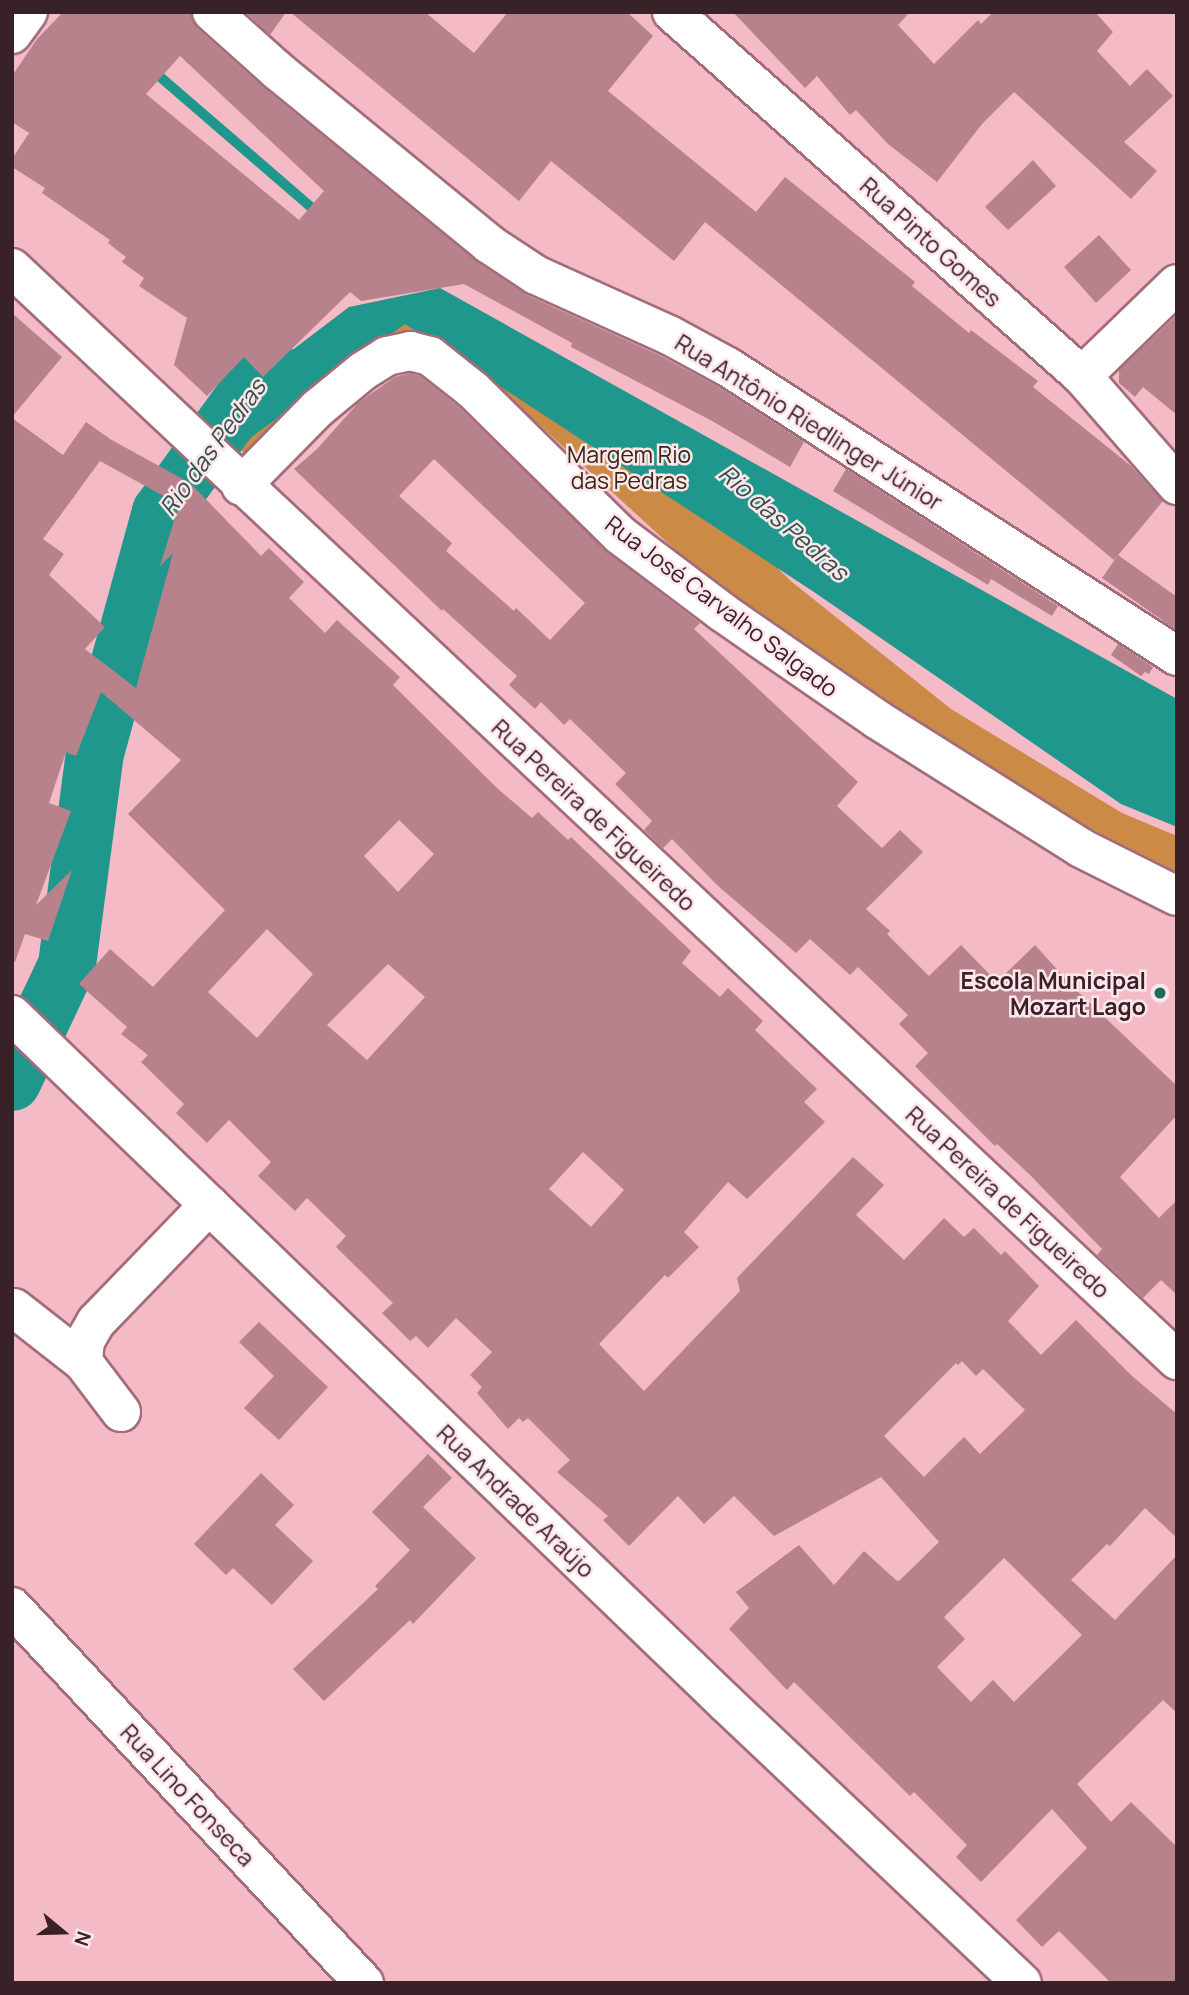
<!DOCTYPE html>
<meta charset="utf-8">
<style>
body{margin:0}
#map{position:relative;width:1189px;height:1995px;overflow:hidden;background:#f4bac6;font-family:Manrope,sans-serif}
div>[style]{position:absolute}
.green>*{inset:0;background:#cb8a45}
.water>*{inset:0;background:#1f978c}
.stream>*{height:10px;margin:-5px;padding:0 5px;transform-origin:5px;border-radius:5px;background:#1f978c}
.river>*{height:58px;margin:-29px;padding:0 29px;transform-origin:29px;border-radius:29px;background:#1f978c}
.building>*{inset:0;background:#b8828d}
.roads{filter:drop-shadow(2px 0 #a26d79) drop-shadow(-2px 0 #a26d79) drop-shadow(0 2px #a26d79) drop-shadow(0 -2px #a26d79)}
.minor>*{height:38px;margin:-19px;padding:0 19px;transform-origin:19px;border-radius:19px;background:#fff}
.dots>*{width:19px;height:19px;translate:-50% -50%;box-sizing:border-box;border:4px solid #fee6ea;border-radius:50%}
span{translate:-50% -50%;white-space:nowrap;text-align:center;line-height:1.15;-webkit-text-stroke:5px #fee6ea;paint-order:stroke}
.street-label{font-size:23px;color:#382227}
.park-label{font-size:23px;color:#372614}
.poi-label{font-size:23px;color:#382227;font-weight:700}
.right{translate:-100% -50%;text-align:right}
.water-label{font-size:24px;color:#2e4f4a;font-style:italic}
.frame{position:absolute;inset:0;border:14px solid #382227;pointer-events:none}
.north{position:absolute;left:28px;top:1897px;width:70px;height:70px;-webkit-text-stroke:5px #fee6ea;paint-order:stroke;rotate:109deg;font-size:19px;font-weight:700;line-height:28px;text-align:center;color:#382227}
.north::after{content:'';display:block;margin:auto;width:24px;height:32px;background:#382227;clip-path:polygon(50% 0,100% 100%,50% 72%,0 100%)}
</style>
<div id="map">
<div class="green">
<i style="clip-path:polygon(427px 311px,637px 434px,792px 582px,951px 709px,1122px 813px,1177px 836px,1177px 879px,1084px 837px,710px 582px,533px 419px,436px 349px,384px 341px,244px 453px,226px 434px,273px 381px)"></i>
</div>
<div class="water">
<i style="clip-path:polygon(440px 288px,1177px 699px,1177px 827px,1121px 804px,814px 592px,405px 324px,238px 447px,207px 415px,349px 307px)"></i>
</div>
<div class="stream">
<i style="left:151px;top:69px;width:223px;rotate:40.8deg"></i>
</div>
<div class="river">
<i style="left:12px;top:1082px;width:129px;rotate:-64.8deg"></i>
<i style="left:67px;top:965px;width:214px;rotate:-82.5deg"></i>
<i style="left:95px;top:753px;width:250px;rotate:-74.7deg"></i>
<i style="left:161px;top:512px;width:167px;rotate:-54deg"></i>
<i style="left:259px;top:377px;width:15px;rotate:-28deg"></i>
</div>
<div class="building">
<i style="clip-path:polygon(evenodd,63px 12px,191px 12px,197px 28px,263px 87px,477px 262px,527px 295px,659px 355px,717px 386px,804px 442px,790px 467px,714px 422px,571px 347px,572px 343px,464px 284px,361px 301px,350px 292px,263px 377px,244px 357px,207px 396px,174px 365px,187px 318px,139px 286px,144px 278px,122px 262px,126px 257px,108px 243px,110px 240px,42px 193px,45px 188px,12px 167px,12px 159px,29px 133px,12px 122px,12px 76px,37px 39px,63px 12px,180px 56px,324px 191px,299px 220px,146px 94px,180px 56px)"></i>
<i style="clip-path:polygon(245px 12px,286px 12px,270px 35px)"></i>
<i style="clip-path:polygon(290px 12px,425px 12px,474px 53px,508px 12px,627px 12px,653px 36px,608px 91px,756px 212px,785px 177px,915px 282px,912px 286px,969px 333px,971px 330px,1038px 381px,1033px 387px,1131px 466px,1163px 501px,1114px 560px,705px 222px,674px 261px,551px 161px,519px 201px)"></i>
<i style="clip-path:polygon(733px 12px,910px 12px,898px 25px,934px 64px,978px 20px,981px 24px,993px 12px,1095px 12px,1113px 32px,1097px 51px,1130px 86px,1147px 69px,1173px 96px,1124px 142px,1157px 171px,1131px 199px,1014px 92px,982px 124px,937px 182px,888px 144px,856px 110px,850px 115px,817px 76px,805px 88px)"></i>
<i style="clip-path:polygon(1033px 160px,1056px 186px,1008px 230px,985px 207px)"></i>
<i style="clip-path:polygon(1099px 235px,1131px 270px,1096px 303px,1064px 267px)"></i>
<i style="clip-path:polygon(12px 313px,62px 357px,12px 417px)"></i>
<i style="clip-path:polygon(1177px 315px,1177px 415px,1143px 387px,1135px 397px,1119px 383px,1119px 370px)"></i>
<i style="clip-path:polygon(evenodd,410px 373px,420px 376px,458px 406px,607px 552px,700px 623px,694px 629px,858px 782px,837px 806px,882px 848px,900px 830px,923px 852px,866px 909px,890px 931px,887px 934px,929px 976px,961px 945px,997px 982px,1035px 945px,1074px 988px,1177px 1086px,1177px 1115px,1120px 1177px,1159px 1218px,1177px 1200px,1177px 1295px,1161px 1280px,1143px 1298px,1097px 1255px,1102px 1249px,1030px 1175px,997px 1144px,995px 1146px,915px 1066px,928px 1053px,899px 1024px,908px 1015px,858px 967px,850px 975px,810px 939px,796px 953px,717px 885px,672px 839px,663px 848px,644px 830px,652px 821px,615px 784px,626px 773px,570px 719px,564px 725px,541px 702px,535px 709px,509px 685px,517px 676px,443px 609px,442px 611px,294px 469px,317px 449px,359px 402px,395px 377px,410px 373px,434px 459px,585px 603px,550px 640px,516px 608px,514px 611px,446px 551px,452px 543px,399px 496px,434px 459px)"></i>
<i style="clip-path:polygon(evenodd,12px 418px,63px 455px,86px 422px,110px 439px,190px 483px,261px 556px,269px 548px,304px 582px,289px 598px,325px 633px,337px 620px,400px 677px,393px 685px,497px 788px,532px 818px,538px 812px,568px 840px,571px 837px,691px 951px,682px 963px,720px 997px,728px 988px,763px 1021px,755px 1030px,817px 1089px,804px 1102px,825px 1122px,747px 1199px,728px 1182px,684px 1232px,699px 1247px,668px 1278px,665px 1275px,599px 1344px,644px 1391px,740px 1291px,737px 1278px,853px 1157px,884px 1185px,856px 1215px,904px 1260px,944px 1218px,964px 1237px,974px 1228px,1001px 1255px,1005px 1251px,1039px 1286px,1008px 1321px,1041px 1355px,1076px 1320px,1132px 1376px,1177px 1414px,1177px 1538px,1145px 1508px,1110px 1546px,1107px 1544px,1071px 1580px,1115px 1620px,1177px 1555px,1177px 1713px,1163px 1700px,1077px 1784px,1111px 1822px,1131px 1802px,1177px 1847px,1177px 1983px,1111px 1983px,1059px 1931px,1042px 1947px,1016px 1920px,1087px 1848px,1052px 1809px,981px 1882px,956px 1857px,967px 1845px,914px 1792px,910px 1796px,794px 1682px,787px 1690px,729px 1629px,749px 1608px,736px 1592px,799px 1545px,834px 1585px,864px 1551px,897px 1581px,900px 1580px,939px 1542px,881px 1477px,774px 1536px,734px 1496px,704px 1524px,678px 1496px,629px 1546px,603px 1520px,608px 1516px,557px 1472px,570px 1460px,528px 1418px,523px 1422px,519px 1418px,508px 1429px,477px 1393px,482px 1387px,470px 1375px,492px 1352px,456px 1318px,428px 1348px,416px 1336px,410px 1341px,382px 1313px,393px 1303px,336px 1247px,346px 1236px,307px 1198px,295px 1211px,258px 1176px,271px 1162px,229px 1120px,207px 1143px,176px 1113px,184px 1104px,141px 1062px,148px 1055px,121px 1034px,127px 1027px,79px 984px,110px 949px,153px 987px,225px 910px,128px 814px,181px 760px,101px 692px,76px 756px,66px 752px,49px 803px,71px 811px,36px 905px,72px 870px,48px 941px,25px 934px,15px 962px,12px 961px,12px 418px,100px 461px,178px 504px,181px 499px,160px 566px,173px 553px,136px 688px,85px 649px,105px 627px,49px 575px,64px 554px,43px 539px,100px 461px,12px 418px,399px 820px,434px 854px,398px 892px,364px 856px,399px 820px,12px 418px,267px 929px,313px 974px,257px 1038px,208px 992px,267px 929px,12px 418px,388px 964px,425px 997px,367px 1060px,327px 1025px,388px 964px,12px 418px,583px 1152px,624px 1190px,591px 1227px,549px 1189px,583px 1152px,12px 418px,962px 1361px,976px 1376px,983px 1369px,1025px 1410px,980px 1454px,964px 1437px,924px 1477px,884px 1436px,956px 1363px,958px 1365px,962px 1361px,12px 418px,1004px 1558px,1082px 1635px,1014px 1702px,993px 1680px,971px 1702px,937px 1667px,965px 1639px,944px 1617px,1004px 1558px)"></i>
<i style="clip-path:polygon(846px 469px,1058px 606px,1052px 616px,991px 579px,988px 585px,833px 491px)"></i>
<i style="clip-path:polygon(1118px 555px,1177px 597px,1175px 629px,1102px 578px)"></i>
<i style="clip-path:polygon(1118px 644px,1153px 667px,1149px 674px,1145px 672px,1141px 676px,1111px 655px)"></i>
<i style="clip-path:polygon(259px 1322px,328px 1387px,279px 1440px,244px 1408px,274px 1376px,239px 1342px)"></i>
<i style="clip-path:polygon(428px 1454px,452px 1478px,423px 1507px,476px 1558px,413px 1624px,410px 1620px,324px 1701px,293px 1669px,378px 1589px,375px 1586px,410px 1550px,372px 1512px)"></i>
<i style="clip-path:polygon(261px 1473px,294px 1505px,275px 1525px,313px 1561px,272px 1605px,233px 1568px,226px 1575px,194px 1544px)"></i>
</div>
<div class="roads">
<div class="minor">
<i style="left:212px;top:12px;width:89px;rotate:41.8deg"></i>
<i style="left:278px;top:71px;width:273px;rotate:39.3deg"></i>
<i style="left:489px;top:244px;width:56px;rotate:33.4deg"></i>
<i style="left:536px;top:275px;width:146px;rotate:24.3deg"></i>
<i style="left:669px;top:335px;width:67px;rotate:28.5deg"></i>
<i style="left:728px;top:367px;width:534px;rotate:32.77deg"></i>
<i style="left:672px;top:12px;width:548px;rotate:41.6deg"></i>
<i style="left:1082px;top:376px;width:145px;rotate:48.9deg"></i>
<i style="left:12px;top:34px;width:27px;rotate:-54deg"></i>
<i style="left:12px;top:268px;width:1597px;rotate:43.15deg"></i>
<i style="left:1082px;top:376px;width:132px;rotate:-44.1deg"></i>
<i style="left:241px;top:486px;width:110px;rotate:-45.4deg"></i>
<i style="left:318px;top:408px;width:58px;rotate:-39.4deg"></i>
<i style="left:363px;top:371px;width:28px;rotate:-32deg"></i>
<i style="left:387px;top:356px;width:24px;rotate:-12deg"></i>
<i style="left:410px;top:351px;width:21px;rotate:14deg"></i>
<i style="left:430px;top:356px;width:55px;rotate:38.3deg"></i>
<i style="left:473px;top:390px;width:206px;rotate:44.6deg"></i>
<i style="left:620px;top:535px;width:128px;rotate:37deg"></i>
<i style="left:722px;top:612px;width:190px;rotate:34.7deg"></i>
<i style="left:878px;top:720px;width:240px;rotate:32.2deg"></i>
<i style="left:1081px;top:848px;width:107px;rotate:26.6deg"></i>
<i style="left:12px;top:1015px;width:992px;rotate:43.94deg"></i>
<i style="left:726px;top:1703px;width:407px;rotate:43.4deg"></i>
<i style="left:14px;top:1308px;width:88px;rotate:38deg"></i>
<i style="left:121px;top:1412px;width:63px;rotate:-127.2deg"></i>
<i style="left:83px;top:1362px;width:21px;rotate:-85deg"></i>
<i style="left:85px;top:1341px;width:22px;rotate:-60deg"></i>
<i style="left:96px;top:1322px;width:163px;rotate:-46deg"></i>
<i style="left:12px;top:1607px;width:515px;rotate:46.89deg"></i>
</div>
</div>
<div class="dots">
<i style="left:1160px;top:993px;background:#216a62"></i>
</div>
<div class="street-label">
<span style="left:931px;top:242px;rotate:42deg">Rua Pinto Gomes</span>
<span style="left:809px;top:422px;rotate:32deg">Rua Antônio Riedlinger Júnior</span>
<span style="left:722px;top:606px;rotate:37deg">Rua José Carvalho Salgado</span>
<span style="left:594px;top:815px;rotate:43deg">Rua Pereira de Figueiredo</span>
<span style="left:1008px;top:1202px;rotate:43deg">Rua Pereira de Figueiredo</span>
<span style="left:516px;top:1501px;rotate:44deg">Rua Andrade Araújo</span>
<span style="left:188px;top:1795px;rotate:47deg">Rua Lino Fonseca</span>
</div>
<div class="park-label">
<span style="left:629px;top:467px">Margem Rio<br>das Pedras</span>
</div>
<div class="poi-label">
<span class="right" style="left:1146px;top:993px">Escola Municipal<br>Mozart Lago</span>
</div>
<div class="water-label">
<span style="left:212px;top:447px;rotate:-54deg">Rio das Pedras</span>
<span style="left:784px;top:522px;rotate:41deg">Rio das Pedras</span>
</div>
<div class="frame"></div>
<div class="north">N</div>
</div>
